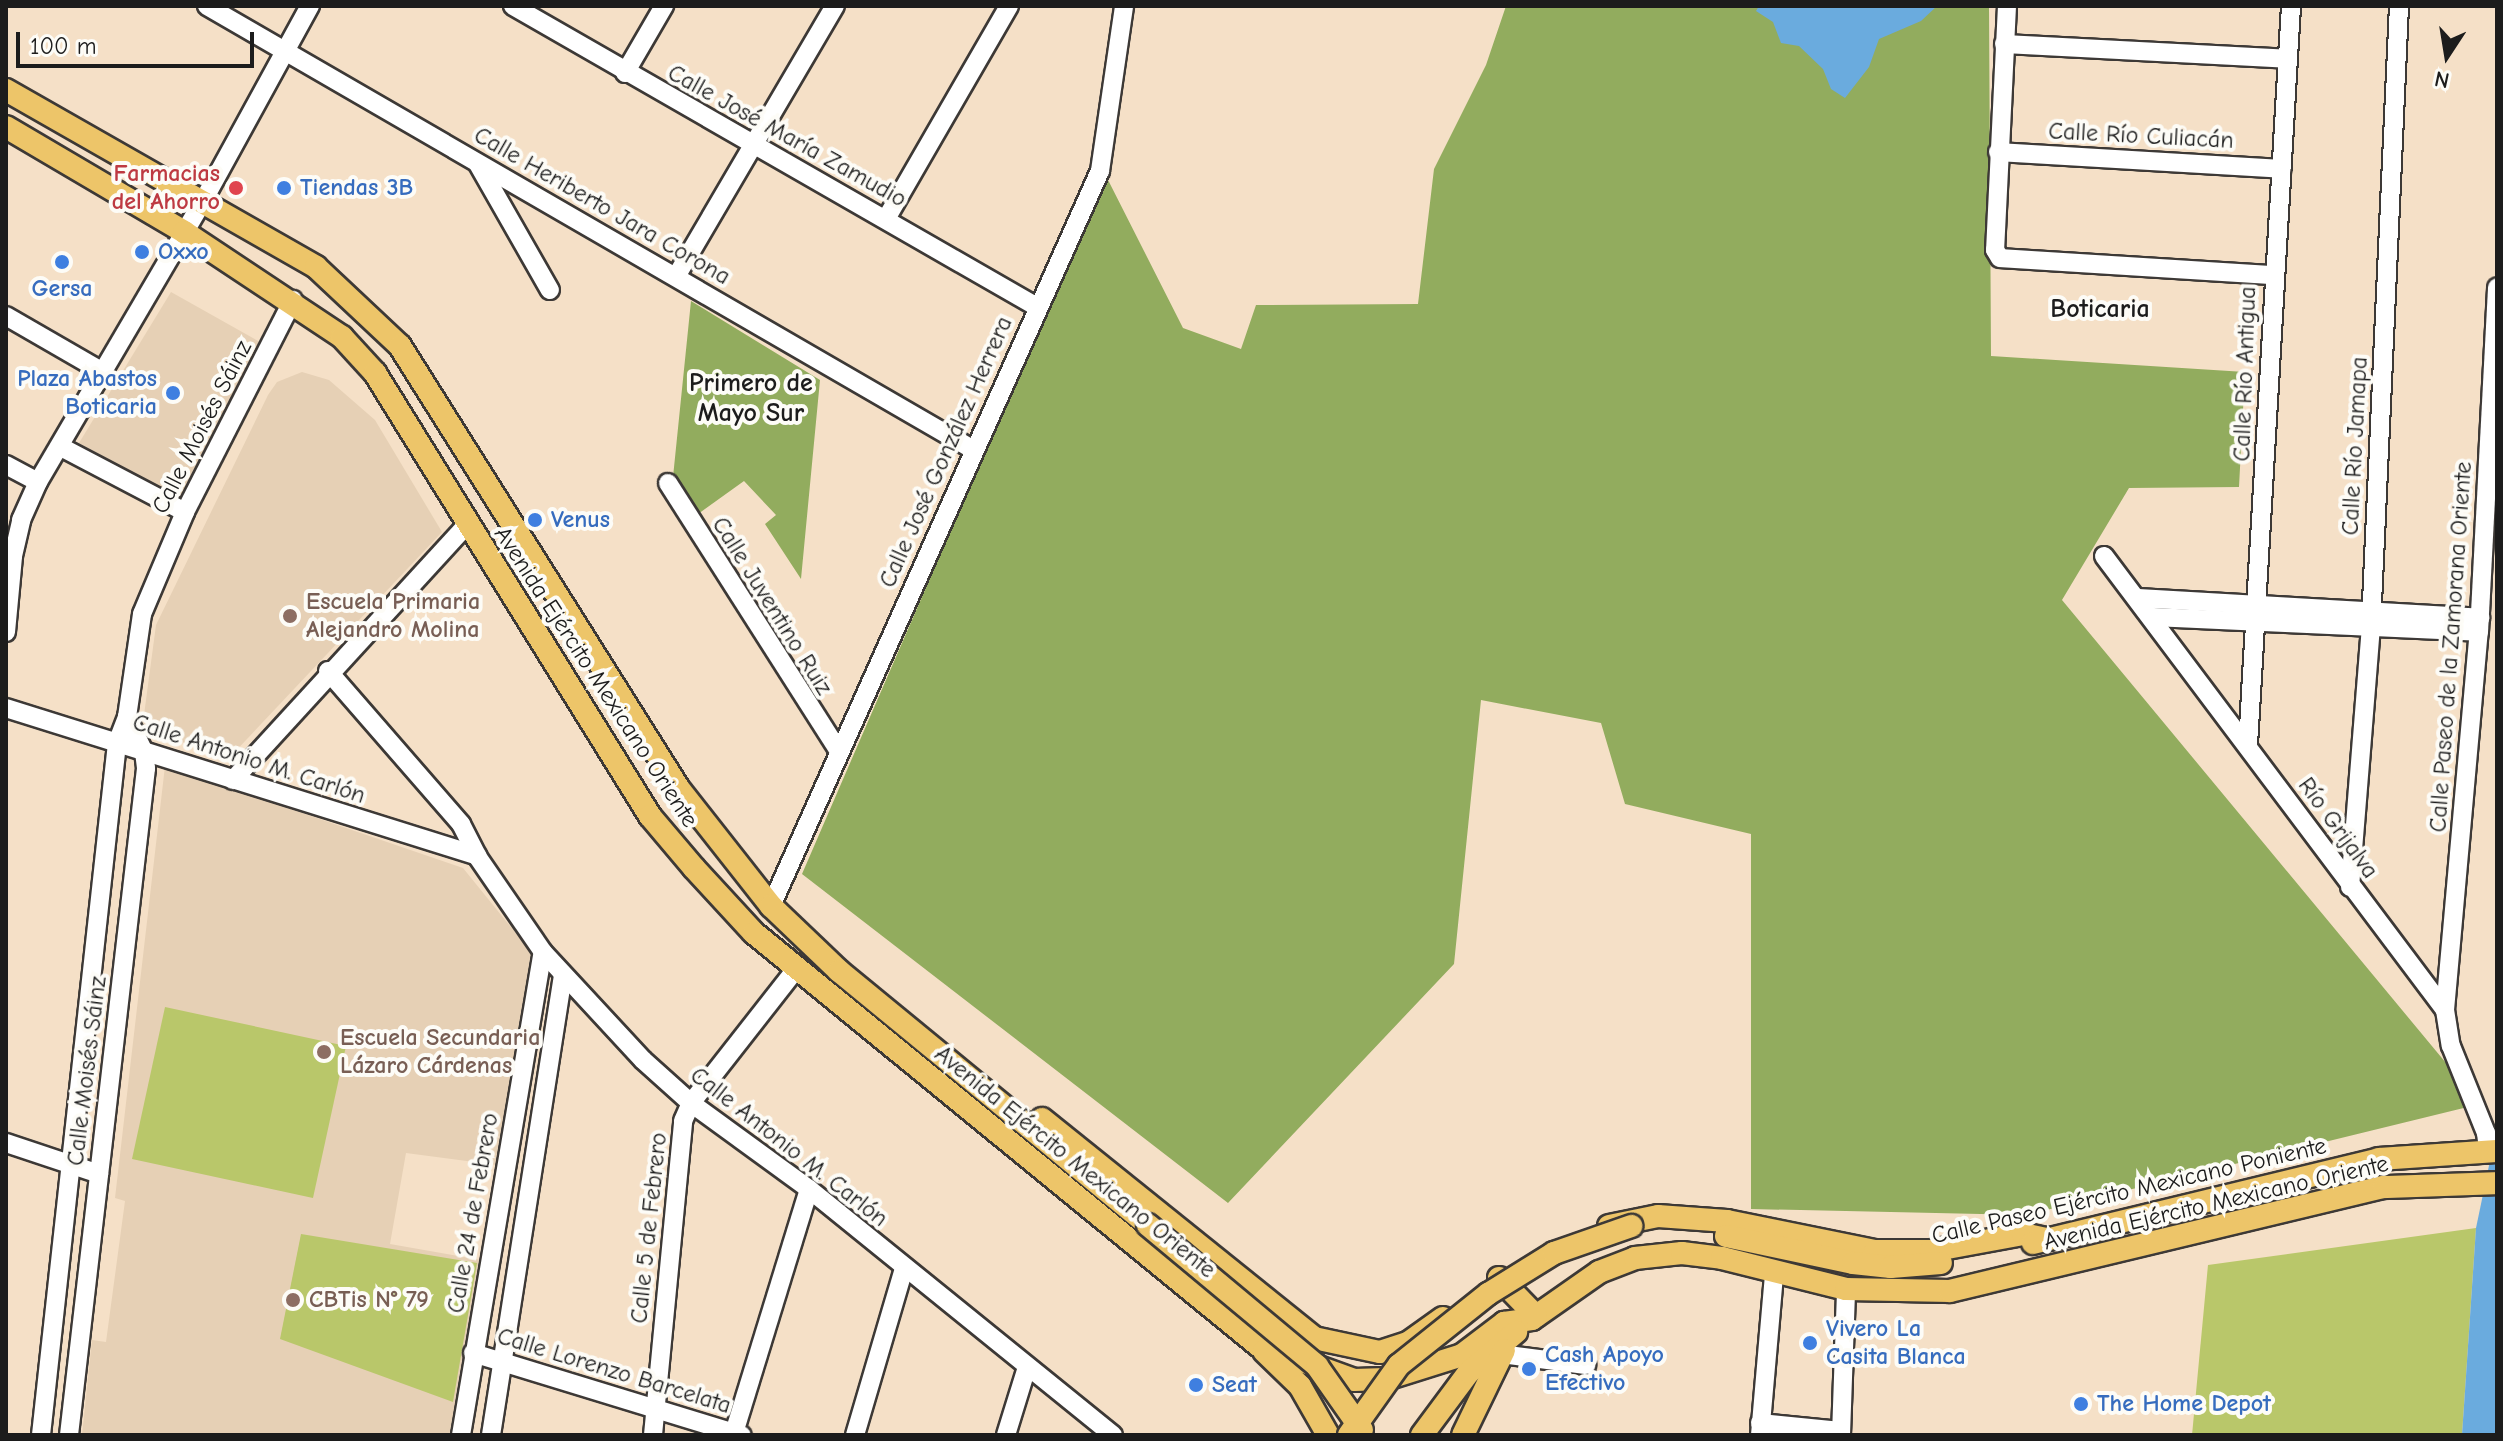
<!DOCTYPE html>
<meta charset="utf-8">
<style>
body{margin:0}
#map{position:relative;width:2503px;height:1441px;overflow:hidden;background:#f5e0c7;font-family:"Comic Neue",sans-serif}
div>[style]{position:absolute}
.built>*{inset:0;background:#e6d0b5}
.green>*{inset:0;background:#b9c76a}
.forest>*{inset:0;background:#92ac5e}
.water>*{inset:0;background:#6aabde}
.roads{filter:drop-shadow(2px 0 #3d3936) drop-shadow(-2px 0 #3d3936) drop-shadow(0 2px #3d3936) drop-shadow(0 -2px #3d3936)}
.minor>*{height:18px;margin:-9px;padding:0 9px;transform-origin:9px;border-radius:9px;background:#fff}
.major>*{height:22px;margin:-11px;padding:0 11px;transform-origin:11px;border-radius:11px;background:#edc569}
.bridges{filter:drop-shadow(2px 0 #3d3936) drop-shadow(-2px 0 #3d3936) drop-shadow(0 2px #3d3936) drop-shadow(0 -2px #3d3936)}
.major-bridge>*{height:22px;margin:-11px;padding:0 11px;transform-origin:11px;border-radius:11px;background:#edc569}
.dots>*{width:22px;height:22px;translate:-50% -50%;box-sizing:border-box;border:4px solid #fdfcf7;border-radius:50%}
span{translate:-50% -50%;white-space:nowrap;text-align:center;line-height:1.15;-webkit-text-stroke:8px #fdfcf7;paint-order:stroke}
.street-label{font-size:24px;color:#1c1c1c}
.health-label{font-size:24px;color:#be3a42;font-weight:700}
.right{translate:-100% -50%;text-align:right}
.shop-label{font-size:24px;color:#366cbe;font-weight:700}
.left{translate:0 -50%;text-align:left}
.education-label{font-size:24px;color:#785e54;font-weight:700}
.neighbourhood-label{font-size:26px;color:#1c1c1c;font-weight:700}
.frame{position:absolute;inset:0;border:8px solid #1c1c1c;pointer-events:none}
.north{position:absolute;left:2407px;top:16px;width:80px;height:80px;-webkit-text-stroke:6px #fdfcf7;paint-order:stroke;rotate:192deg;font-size:22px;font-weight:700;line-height:32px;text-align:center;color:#1c1c1c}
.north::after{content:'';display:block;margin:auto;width:28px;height:36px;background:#1c1c1c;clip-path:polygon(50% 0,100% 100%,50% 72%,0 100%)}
.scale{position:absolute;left:16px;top:32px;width:238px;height:36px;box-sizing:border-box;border:4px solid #1c1c1c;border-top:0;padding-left:10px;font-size:24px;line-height:28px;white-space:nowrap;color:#1c1c1c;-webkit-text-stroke:6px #fdfcf7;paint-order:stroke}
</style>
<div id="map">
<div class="built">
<i style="clip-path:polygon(171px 292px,260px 342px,183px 501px,79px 443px)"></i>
<i style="clip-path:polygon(302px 372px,329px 380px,375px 420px,442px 532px,230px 757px,142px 730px,156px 625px,268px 395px,277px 382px)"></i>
<i style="clip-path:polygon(165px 766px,463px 868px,531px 952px,497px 1165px,406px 1153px,390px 1244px,481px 1260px,453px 1435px,82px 1435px,92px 1340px,106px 1342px,125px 1201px,115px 1198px)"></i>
</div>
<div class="green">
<i style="clip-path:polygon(165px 1007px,346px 1046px,313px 1198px,132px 1159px)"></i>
<i style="clip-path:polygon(2476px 1228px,2462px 1435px,2192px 1435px,2208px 1265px)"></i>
<i style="clip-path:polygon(301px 1234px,477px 1263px,453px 1402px,280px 1339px)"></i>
</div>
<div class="forest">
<i style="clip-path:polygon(1506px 6px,1989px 6px,1991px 356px,2245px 372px,2239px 487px,2129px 488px,2062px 600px,2480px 1104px,2026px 1215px,1751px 1209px,1751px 834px,1625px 804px,1601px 723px,1481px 700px,1454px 964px,1228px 1203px,802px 874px,1105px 174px,1183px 328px,1241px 349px,1256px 305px,1418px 304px,1434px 169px,1486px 65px)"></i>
<i style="clip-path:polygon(691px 301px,820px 380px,801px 579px,765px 524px,776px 515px,744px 481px,698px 514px,673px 477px)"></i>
</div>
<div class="water">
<i style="clip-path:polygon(1759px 6px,1937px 6px,1921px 21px,1879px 39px,1869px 67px,1845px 98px,1831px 89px,1823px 69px,1799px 46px,1781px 43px,1773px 22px,1756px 11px)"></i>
<i style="clip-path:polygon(2497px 1127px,2497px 1435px,2462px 1435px,2476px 1228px)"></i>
</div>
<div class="roads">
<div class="minor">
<i style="left:207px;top:6px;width:884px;rotate:30.07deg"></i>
<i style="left:513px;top:6px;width:604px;rotate:29.87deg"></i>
<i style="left:2007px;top:6px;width:244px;rotate:92.8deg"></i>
<i style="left:1995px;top:250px;width:9px;rotate:58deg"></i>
<i style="left:2000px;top:258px;width:274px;rotate:3.6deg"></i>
<i style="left:2004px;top:44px;width:284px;rotate:3deg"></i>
<i style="left:625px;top:73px;width:78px;rotate:-59.8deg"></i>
<i style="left:1998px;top:152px;width:284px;rotate:3.4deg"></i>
<i style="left:478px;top:164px;width:145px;rotate:60.3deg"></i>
<i style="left:886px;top:219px;width:246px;rotate:-60deg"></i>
<i style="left:677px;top:275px;width:312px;rotate:-59.6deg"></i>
<i style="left:6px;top:316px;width:112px;rotate:30deg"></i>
<i style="left:61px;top:447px;width:140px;rotate:27.7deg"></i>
<i style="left:6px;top:465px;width:36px;rotate:28deg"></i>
<i style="left:668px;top:483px;width:318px;rotate:57.5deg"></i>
<i style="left:2104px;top:556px;width:568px;rotate:53.09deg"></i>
<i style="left:2445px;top:1010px;width:36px;rotate:81deg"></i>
<i style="left:2451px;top:1046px;width:94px;rotate:68.1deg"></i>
<i style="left:2486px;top:1133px;width:17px;rotate:83deg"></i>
<i style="left:2138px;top:598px;width:343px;rotate:3.3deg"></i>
<i style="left:2153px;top:617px;width:326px;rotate:2.6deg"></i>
<i style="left:6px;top:632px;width:76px;rotate:-84.7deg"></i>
<i style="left:13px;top:556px;width:37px;rotate:-77deg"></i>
<i style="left:21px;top:520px;width:42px;rotate:-65.9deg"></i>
<i style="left:38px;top:482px;width:324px;rotate:-59.6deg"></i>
<i style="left:202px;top:203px;width:225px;rotate:-61.3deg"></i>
<i style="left:328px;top:671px;width:203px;rotate:49deg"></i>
<i style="left:461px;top:824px;width:36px;rotate:63deg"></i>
<i style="left:477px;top:856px;width:116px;rotate:55.5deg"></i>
<i style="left:543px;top:952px;width:147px;rotate:47.2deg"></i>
<i style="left:643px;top:1060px;width:64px;rotate:41.9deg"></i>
<i style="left:691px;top:1103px;width:146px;rotate:36.1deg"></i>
<i style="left:809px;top:1189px;width:391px;rotate:39deg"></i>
<i style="left:6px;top:708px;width:494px;rotate:17.4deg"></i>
<i style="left:2248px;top:745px;width:740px;rotate:-86.67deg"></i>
<i style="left:233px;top:780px;width:346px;rotate:-47.5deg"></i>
<i style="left:2350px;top:887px;width:263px;rotate:-85.4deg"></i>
<i style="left:2371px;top:625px;width:620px;rotate:-87.41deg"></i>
<i style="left:771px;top:906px;width:805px;rotate:-65.89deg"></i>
<i style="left:1100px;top:171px;width:167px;rotate:-81.7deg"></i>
<i style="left:2445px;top:1010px;width:380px;rotate:-84.9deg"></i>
<i style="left:2479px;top:632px;width:345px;rotate:-87deg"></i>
<i style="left:6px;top:1143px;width:98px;rotate:18.4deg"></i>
<i style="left:473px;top:1353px;width:281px;rotate:17deg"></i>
<i style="left:1501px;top:1354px;width:86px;rotate:7.4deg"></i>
<i style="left:1760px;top:1423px;width:81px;rotate:5.6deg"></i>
<i style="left:734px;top:1433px;width:255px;rotate:-72.9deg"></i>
<i style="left:41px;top:1435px;width:696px;rotate:-83.73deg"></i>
<i style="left:117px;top:743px;width:28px;rotate:-69deg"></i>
<i style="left:127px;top:717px;width:104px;rotate:-81.7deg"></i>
<i style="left:142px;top:614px;width:111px;rotate:-67.1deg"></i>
<i style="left:185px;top:512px;width:238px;rotate:-63deg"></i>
<i style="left:69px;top:1435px;width:671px;rotate:-83.41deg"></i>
<i style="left:146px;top:768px;width:16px;rotate:-97deg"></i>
<i style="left:144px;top:752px;width:39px;rotate:-116deg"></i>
<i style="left:461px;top:1435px;width:490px;rotate:-80.4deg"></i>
<i style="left:491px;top:1435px;width:465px;rotate:-81.1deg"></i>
<i style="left:653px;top:1435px;width:315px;rotate:-84.5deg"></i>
<i style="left:683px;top:1121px;width:20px;rotate:-66deg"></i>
<i style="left:691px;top:1103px;width:172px;rotate:-51.9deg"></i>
<i style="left:855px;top:1435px;width:174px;rotate:-73.6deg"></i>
<i style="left:1006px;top:1435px;width:71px;rotate:-72.8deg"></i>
<i style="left:1760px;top:1435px;width:162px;rotate:-85deg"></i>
<i style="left:1841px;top:1435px;width:146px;rotate:-88deg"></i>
</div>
<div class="major">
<i style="left:6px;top:90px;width:357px;rotate:29.7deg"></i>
<i style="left:316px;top:267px;width:115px;rotate:43.2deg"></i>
<i style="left:400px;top:346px;width:524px;rotate:57.8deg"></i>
<i style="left:679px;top:789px;width:149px;rotate:51.8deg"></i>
<i style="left:771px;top:906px;width:94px;rotate:43.7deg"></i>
<i style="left:839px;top:971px;width:400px;rotate:39.4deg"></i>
<i style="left:6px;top:127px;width:207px;rotate:30.5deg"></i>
<i style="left:184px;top:232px;width:190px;rotate:33.6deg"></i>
<i style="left:342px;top:337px;width:49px;rotate:47.5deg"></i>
<i style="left:375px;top:373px;width:521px;rotate:58.17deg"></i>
<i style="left:650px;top:816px;width:68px;rotate:49.8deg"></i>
<i style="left:694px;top:868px;width:88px;rotate:47.3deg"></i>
<i style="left:754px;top:933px;width:651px;rotate:39.26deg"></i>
<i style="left:1258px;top:1345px;width:102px;rotate:20deg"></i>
<i style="left:1354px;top:1380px;width:32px;rotate:-2deg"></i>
<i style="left:1386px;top:1379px;width:80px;rotate:-17.5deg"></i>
<i style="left:1462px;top:1355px;width:53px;rotate:-37.3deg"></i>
<i style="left:1504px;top:1323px;width:28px;rotate:-8deg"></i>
<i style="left:1532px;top:1319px;width:82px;rotate:-35deg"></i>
<i style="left:1599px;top:1272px;width:39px;rotate:-21deg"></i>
<i style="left:1635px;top:1258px;width:47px;rotate:-6.1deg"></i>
<i style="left:1682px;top:1253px;width:40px;rotate:7.1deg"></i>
<i style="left:1722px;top:1258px;width:128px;rotate:14deg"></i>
<i style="left:1846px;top:1289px;width:104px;rotate:1.1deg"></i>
<i style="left:1950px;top:1291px;width:446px;rotate:-13.5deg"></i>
<i style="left:2384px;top:1187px;width:113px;rotate:-2deg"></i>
<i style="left:1042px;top:1119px;width:349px;rotate:38.8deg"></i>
<i style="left:1314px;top:1338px;width:67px;rotate:12deg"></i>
<i style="left:1380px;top:1352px;width:29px;rotate:-18deg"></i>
<i style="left:1408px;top:1343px;width:43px;rotate:-35.5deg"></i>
<i style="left:1609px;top:1226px;width:50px;rotate:-11.5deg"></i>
<i style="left:1658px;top:1216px;width:69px;rotate:4.1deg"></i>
<i style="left:1727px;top:1221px;width:151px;rotate:11.5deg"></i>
<i style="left:1875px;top:1251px;width:56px"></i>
<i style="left:1931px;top:1251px;width:94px;rotate:-10.5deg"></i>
<i style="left:2023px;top:1234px;width:25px;rotate:12deg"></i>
<i style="left:1726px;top:1236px;width:130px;rotate:12deg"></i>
<i style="left:1853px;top:1263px;width:38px;rotate:6deg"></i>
<i style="left:1891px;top:1267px;width:50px;rotate:-4.6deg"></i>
<i style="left:2033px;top:1243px;width:356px;rotate:-13.6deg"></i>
<i style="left:2379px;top:1159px;width:118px;rotate:-3.9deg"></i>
<i style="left:1499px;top:1278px;width:53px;rotate:45.8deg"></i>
<i style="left:1264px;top:1351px;width:50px;rotate:44.2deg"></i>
<i style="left:1300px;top:1386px;width:56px;rotate:60.3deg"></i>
<i style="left:1422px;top:1435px;width:79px;rotate:-53.3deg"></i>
<i style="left:1469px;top:1372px;width:62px;rotate:-40.4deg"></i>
<i style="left:1463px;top:1435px;width:94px;rotate:-64.2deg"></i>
</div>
</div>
<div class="bridges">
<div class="major-bridge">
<i style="left:1148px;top:1225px;width:220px;rotate:39.8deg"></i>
<i style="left:1317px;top:1366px;width:78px;rotate:54.9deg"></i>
<i style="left:1349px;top:1435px;width:86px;rotate:-54.5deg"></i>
<i style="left:1399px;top:1365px;width:114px;rotate:-38.6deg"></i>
<i style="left:1488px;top:1294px;width:78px;rotate:-31.8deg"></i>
<i style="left:1554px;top:1253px;width:82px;rotate:-19.3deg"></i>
</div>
</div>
<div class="dots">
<i style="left:236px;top:188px;background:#e0444e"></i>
<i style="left:284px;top:188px;background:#3f7fe0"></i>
<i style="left:142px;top:252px;background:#3f7fe0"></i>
<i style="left:62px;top:262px;background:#3f7fe0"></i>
<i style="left:173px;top:393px;background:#3f7fe0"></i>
<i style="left:535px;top:520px;background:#3f7fe0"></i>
<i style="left:290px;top:616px;background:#8d6e63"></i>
<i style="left:324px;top:1052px;background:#8d6e63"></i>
<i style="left:293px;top:1300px;background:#8d6e63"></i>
<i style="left:1810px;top:1343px;background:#3f7fe0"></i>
<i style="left:1529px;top:1369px;background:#3f7fe0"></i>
<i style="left:1196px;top:1385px;background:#3f7fe0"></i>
<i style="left:2081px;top:1404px;background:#3f7fe0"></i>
</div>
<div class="street-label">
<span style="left:787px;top:136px;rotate:29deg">Calle José María Zamudio</span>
<span style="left:2141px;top:136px;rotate:3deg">Calle Río Culiacán</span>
<span style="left:602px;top:206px;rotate:30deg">Calle Heriberto Jara Corona</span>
<span style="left:2245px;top:374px;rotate:-88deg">Calle Río Antigua</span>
<span style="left:202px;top:427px;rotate:-63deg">Calle Moisés Sáinz</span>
<span style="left:2355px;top:446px;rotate:-87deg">Calle Río Jamapa</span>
<span style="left:946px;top:452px;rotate:-66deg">Calle José González Herrera</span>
<span style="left:772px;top:606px;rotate:58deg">Calle Juventino Ruiz</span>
<span style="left:2451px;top:647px;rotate:-86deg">Calle Paseo de la Zamorana Oriente</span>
<span style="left:596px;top:677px;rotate:57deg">Avenida Ejército Mexicano Oriente</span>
<span style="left:249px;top:759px;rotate:18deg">Calle Antonio M. Carlón</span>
<span style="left:2338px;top:828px;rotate:54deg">Río Grijalva</span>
<span style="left:87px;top:1071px;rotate:-83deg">Calle Moisés Sáinz</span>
<span style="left:789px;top:1147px;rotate:38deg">Calle Antonio M. Carlón</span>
<span style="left:1075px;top:1162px;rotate:39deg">Avenida Ejército Mexicano Oriente</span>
<span style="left:2129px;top:1191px;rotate:-13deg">Calle Paseo Ejército Mexicano Poniente</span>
<span style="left:2216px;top:1203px;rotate:-13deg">Avenida Ejército Mexicano Oriente</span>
<span style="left:473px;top:1213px;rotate:-80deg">Calle 24 de Febrero</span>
<span style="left:649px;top:1228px;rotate:-84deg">Calle 5 de Febrero</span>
<span style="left:614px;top:1371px;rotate:17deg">Calle Lorenzo Barcelata</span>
</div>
<div class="health-label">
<span class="right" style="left:220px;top:188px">Farmacias<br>del Ahorro</span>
</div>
<div class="shop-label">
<span class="left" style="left:300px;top:188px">Tiendas 3B</span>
<span class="left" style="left:158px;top:252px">Oxxo</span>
<span style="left:62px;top:289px">Gersa</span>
<span class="right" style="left:157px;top:393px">Plaza Abastos<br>Boticaria</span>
<span class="left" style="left:551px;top:520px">Venus</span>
<span class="left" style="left:1826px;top:1343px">Vivero La<br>Casita Blanca</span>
<span class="left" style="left:1545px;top:1369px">Cash Apoyo<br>Efectivo</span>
<span class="left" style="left:1212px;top:1385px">Seat</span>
<span class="left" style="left:2097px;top:1404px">The Home Depot</span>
</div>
<div class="education-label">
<span class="left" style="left:306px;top:616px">Escuela Primaria<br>Alejandro Molina</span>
<span class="left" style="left:340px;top:1052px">Escuela Secundaria<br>Lázaro Cárdenas</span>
<span class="left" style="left:309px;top:1300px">CBTis N° 79</span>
</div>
<div class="neighbourhood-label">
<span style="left:2100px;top:310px">Boticaria</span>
<span style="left:751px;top:399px">Primero de<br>Mayo Sur</span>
</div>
<div class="frame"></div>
<div class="north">N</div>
<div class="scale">100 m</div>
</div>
